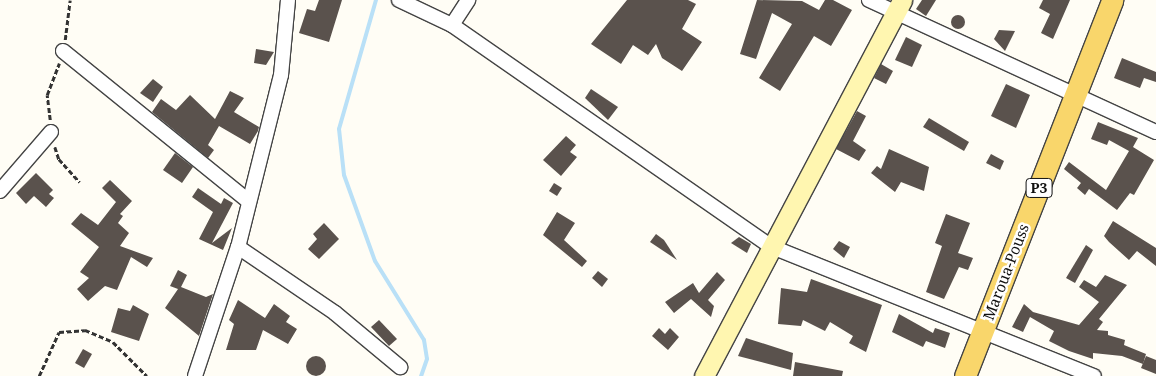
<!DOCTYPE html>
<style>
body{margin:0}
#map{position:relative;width:1156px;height:376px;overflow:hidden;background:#fffdf5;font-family:"Noto Serif",serif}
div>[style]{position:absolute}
.stream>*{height:4px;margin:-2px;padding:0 2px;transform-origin:2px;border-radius:2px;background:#b9e0f7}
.building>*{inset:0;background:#5a524d}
.round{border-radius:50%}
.path>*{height:2.5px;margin-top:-1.25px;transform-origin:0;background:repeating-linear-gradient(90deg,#333 0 5px,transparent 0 7.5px)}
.roads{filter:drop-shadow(1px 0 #444) drop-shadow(-1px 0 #444) drop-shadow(0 1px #444) drop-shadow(0 -1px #444)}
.minor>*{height:14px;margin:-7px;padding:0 7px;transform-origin:7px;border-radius:7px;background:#fff}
.secondary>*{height:19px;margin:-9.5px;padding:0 9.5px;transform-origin:9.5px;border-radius:9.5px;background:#fff6b0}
.primary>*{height:21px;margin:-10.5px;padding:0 10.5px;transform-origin:10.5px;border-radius:10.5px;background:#f9d66b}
span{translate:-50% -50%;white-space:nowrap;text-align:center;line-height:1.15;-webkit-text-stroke:5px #fff;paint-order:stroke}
.shield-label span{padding:1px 4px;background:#fff;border:1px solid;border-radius:4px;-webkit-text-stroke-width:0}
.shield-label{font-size:14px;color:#111;font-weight:700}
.street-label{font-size:15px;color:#111}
</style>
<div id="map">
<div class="stream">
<i style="left:376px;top:0;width:134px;rotate:106deg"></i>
<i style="left:339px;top:129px;width:46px;rotate:83.8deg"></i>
<i style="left:344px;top:175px;width:91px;rotate:70.2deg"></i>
<i style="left:375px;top:261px;width:93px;rotate:58.2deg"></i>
<i style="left:424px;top:340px;width:19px;rotate:81deg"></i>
<i style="left:427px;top:359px;width:18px;rotate:109deg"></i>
</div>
<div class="building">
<i style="clip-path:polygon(319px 0,342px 0,329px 42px,299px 33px,307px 9px,315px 11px)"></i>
<i style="clip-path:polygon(627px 0,688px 0,696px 4px,682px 29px,702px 42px,682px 71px,662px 58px,656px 44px,648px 55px,633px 45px,621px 64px,591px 44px)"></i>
<i style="clip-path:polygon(757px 0,802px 1px,819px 10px,825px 0,833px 0,852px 10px,831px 46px,814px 36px,780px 91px,759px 78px,792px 24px,772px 13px,756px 59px,740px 54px)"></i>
<i style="clip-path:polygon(922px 0,936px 0,926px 16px,916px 9px)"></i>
<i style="clip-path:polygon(1043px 0,1070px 0,1053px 39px,1041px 33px,1050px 14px,1039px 8px)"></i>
<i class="round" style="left:951px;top:15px;width:14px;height:14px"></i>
<i style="clip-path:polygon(999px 30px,1015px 31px,1005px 51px,994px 39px)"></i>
<i style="clip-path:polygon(906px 37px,922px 45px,912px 67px,895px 60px)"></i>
<i style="clip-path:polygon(256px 49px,274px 52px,266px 65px,254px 63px)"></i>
<i style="clip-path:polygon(1122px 58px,1156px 72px,1156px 82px,1144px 78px,1140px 88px,1114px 78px)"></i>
<i style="clip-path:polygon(881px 64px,893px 71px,886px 84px,874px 78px)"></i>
<i style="clip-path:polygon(153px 79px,163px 87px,153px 102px,140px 93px)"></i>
<i style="clip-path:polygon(1006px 84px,1030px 95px,1016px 128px,991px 116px)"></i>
<i style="clip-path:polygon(591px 89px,618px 107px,608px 120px,585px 98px)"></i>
<i style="clip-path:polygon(230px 91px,244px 98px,234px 112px,259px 127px,258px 131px,250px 144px,219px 126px,208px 145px,214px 150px,208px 158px,152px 112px,161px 99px,176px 110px,190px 95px,215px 119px)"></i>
<i style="clip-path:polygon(857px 111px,866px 116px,853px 141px,866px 150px,859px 161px,836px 149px)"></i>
<i style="clip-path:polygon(929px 118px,969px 142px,964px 151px,923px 127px)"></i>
<i style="clip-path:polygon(1098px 122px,1138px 138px,1133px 147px,1154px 160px,1134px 195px,1130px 193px,1117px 210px,1089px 189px,1085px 195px,1077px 188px,1081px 183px,1064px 169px,1069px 162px,1106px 190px,1129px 151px,1109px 140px,1107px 145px,1091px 139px)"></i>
<i style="clip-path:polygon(566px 136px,576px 145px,570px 152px,577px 157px,561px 176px,543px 160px)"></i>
<i style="clip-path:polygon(889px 149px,929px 167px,924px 191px,901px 182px,895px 192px,871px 173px,877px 166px,881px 169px)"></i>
<i style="clip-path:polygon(175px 153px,193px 167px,182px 183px,163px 170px)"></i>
<i style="clip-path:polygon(991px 154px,1004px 161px,1000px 170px,986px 163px)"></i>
<i style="clip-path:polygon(36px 173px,53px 190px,49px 194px,54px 198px,46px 207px,34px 196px,26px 204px,16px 193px)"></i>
<i style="clip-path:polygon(110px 180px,132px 201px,120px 214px,123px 216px,118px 223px,129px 233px,120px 246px,153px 258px,147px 267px,131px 257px,117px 290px,105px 286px,88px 301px,77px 289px,89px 278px,80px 272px,99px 247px,71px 224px,81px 213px,98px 225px,116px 202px,102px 188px)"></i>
<i style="clip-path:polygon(554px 183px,562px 188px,557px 196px,549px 191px)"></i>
<i style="clip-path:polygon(198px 188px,221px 204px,224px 198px,233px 203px,212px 243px,232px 228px,223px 250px,199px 239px,213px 212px,192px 197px)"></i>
<i style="clip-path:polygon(557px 212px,575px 223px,564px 240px,587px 261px,582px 267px,543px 235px)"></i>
<i style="clip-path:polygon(946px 214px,970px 223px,958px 253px,973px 258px,968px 270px,959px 267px,944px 299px,926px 292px,942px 246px,935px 243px)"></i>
<i style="clip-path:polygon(1113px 221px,1156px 248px,1156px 266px,1137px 251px,1129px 260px,1109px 242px,1104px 236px)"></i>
<i style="clip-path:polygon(324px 223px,339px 239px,319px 259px,308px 249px,317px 239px,313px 234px)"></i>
<i style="clip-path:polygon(656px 234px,664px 240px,677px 260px,650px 242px)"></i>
<i style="clip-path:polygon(739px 237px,751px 244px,747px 253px,731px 243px)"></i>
<i style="clip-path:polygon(839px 241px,850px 247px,844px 258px,833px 249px)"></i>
<i style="clip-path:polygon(1086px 245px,1093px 250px,1075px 283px,1066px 278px)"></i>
<i style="clip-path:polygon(178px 270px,187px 275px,181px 287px,206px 297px,213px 294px,199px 336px,165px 308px,178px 289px,170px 286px)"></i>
<i style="clip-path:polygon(598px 271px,608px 279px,602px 287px,592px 278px)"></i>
<i style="clip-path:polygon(717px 272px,725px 280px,708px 300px,714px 306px,711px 317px,691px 299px,674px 313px,665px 302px,693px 283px,699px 293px)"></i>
<i style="clip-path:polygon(1105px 275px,1127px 285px,1099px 319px,1103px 322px,1097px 330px,1108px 331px,1108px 335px,1125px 340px,1124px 345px,1146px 354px,1143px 364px,1122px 356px,1093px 353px,1093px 359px,1069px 351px,1049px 341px,1054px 331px,1030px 317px,1023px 332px,1012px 327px,1024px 304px,1033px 312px,1079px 325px,1099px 302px,1079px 287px,1084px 280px,1096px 287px)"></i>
<i style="clip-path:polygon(811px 279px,882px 305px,866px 352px,849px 343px,853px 336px,830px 322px,825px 331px,803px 320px,801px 326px,778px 324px,781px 288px,807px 292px)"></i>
<i style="clip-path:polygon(238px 300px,265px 318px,274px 304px,290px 316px,286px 322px,297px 329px,288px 344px,263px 330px,256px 350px,226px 350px,234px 324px,229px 320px)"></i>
<i style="clip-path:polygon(133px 305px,149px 314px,139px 341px,111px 332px,118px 308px,130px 311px)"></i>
<i style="clip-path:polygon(899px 314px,933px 333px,935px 328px,950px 333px,945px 348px,926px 341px,923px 347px,892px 332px)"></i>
<i style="clip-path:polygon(379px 320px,397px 339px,389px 346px,371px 327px)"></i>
<i style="clip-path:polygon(659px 328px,665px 334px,670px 328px,679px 337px,668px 350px,652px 336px)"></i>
<i style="clip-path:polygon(746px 338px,793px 353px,791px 370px,738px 356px)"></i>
<i style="clip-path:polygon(83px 349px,92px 354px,84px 368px,75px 363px)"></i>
<i style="clip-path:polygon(1146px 356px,1156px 360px,1156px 374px,1141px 368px)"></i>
<i class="round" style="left:306px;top:356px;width:20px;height:20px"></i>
<i style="clip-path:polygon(795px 362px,843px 371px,842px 376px,793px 376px)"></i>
</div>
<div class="path">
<i style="left:65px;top:40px;width:40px;rotate:-82.9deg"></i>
<i style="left:50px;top:120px;width:25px;rotate:-97deg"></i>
<i style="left:47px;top:95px;width:34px;rotate:-69deg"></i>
<i style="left:55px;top:147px;width:13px;rotate:72deg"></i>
<i style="left:59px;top:159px;width:31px;rotate:48deg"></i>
<i style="left:39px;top:376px;width:48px;rotate:-65.6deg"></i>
<i style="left:59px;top:332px;width:26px;rotate:-4deg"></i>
<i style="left:85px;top:330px;width:30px;rotate:23deg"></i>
<i style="left:113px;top:342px;width:48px;rotate:45deg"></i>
</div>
<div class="roads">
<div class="minor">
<i style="left:288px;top:0;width:75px;rotate:95.3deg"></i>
<i style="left:281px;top:75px;width:177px;rotate:104deg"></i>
<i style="left:238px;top:247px;width:117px;rotate:34.2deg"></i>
<i style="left:335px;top:313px;width:85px;rotate:39.7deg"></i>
<i style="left:399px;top:0;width:59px;rotate:25.3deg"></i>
<i style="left:452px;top:25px;width:387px;rotate:34.8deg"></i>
<i style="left:770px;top:246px;width:349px;rotate:21.9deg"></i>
<i style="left:869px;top:0;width:316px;rotate:24.7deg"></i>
<i style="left:452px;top:25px;width:30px;rotate:-57deg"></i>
<i style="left:63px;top:51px;width:238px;rotate:39deg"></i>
<i style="left:0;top:191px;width:78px;rotate:-49.2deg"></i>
<i style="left:195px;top:376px;width:136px;rotate:-71.6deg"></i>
</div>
<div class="secondary">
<i style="left:704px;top:376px;width:425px;rotate:-62.2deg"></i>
</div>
<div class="primary">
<i style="left:965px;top:376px;width:404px;rotate:-68.6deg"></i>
</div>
</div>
<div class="shield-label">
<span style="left:1039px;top:188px">P3</span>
</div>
<div class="street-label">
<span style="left:1006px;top:272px;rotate:-69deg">Maroua-Pouss</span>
</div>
</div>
